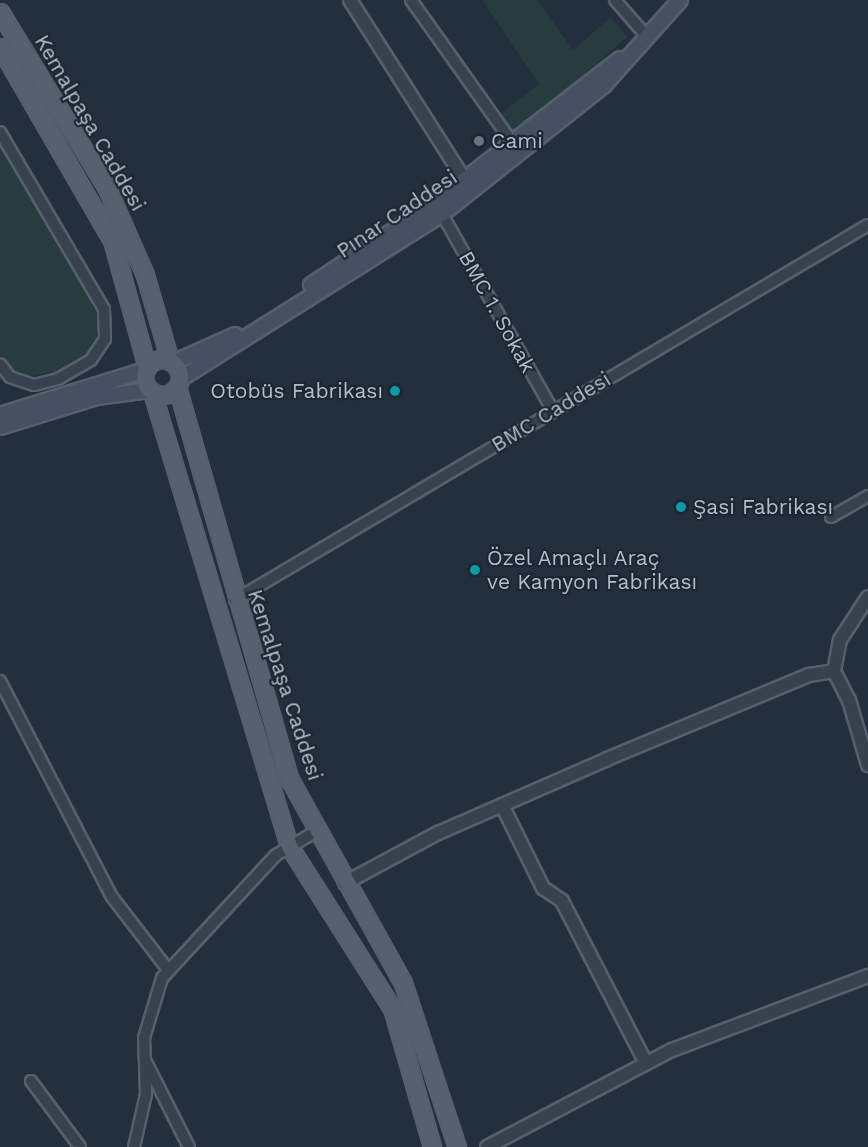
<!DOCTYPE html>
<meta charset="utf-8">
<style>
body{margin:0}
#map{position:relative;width:868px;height:1147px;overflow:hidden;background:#242f3e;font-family:"Work Sans",sans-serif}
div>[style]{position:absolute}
.green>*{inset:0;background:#263c3f}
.roads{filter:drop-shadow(2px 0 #565f6c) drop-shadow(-2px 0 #565f6c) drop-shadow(0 2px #565f6c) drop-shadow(0 -2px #565f6c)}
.minor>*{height:10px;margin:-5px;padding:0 5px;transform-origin:5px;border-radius:5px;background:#38414e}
.tertiary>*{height:12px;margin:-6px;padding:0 6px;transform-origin:6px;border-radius:6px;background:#38414e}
.secondary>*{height:14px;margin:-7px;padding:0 7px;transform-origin:7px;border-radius:7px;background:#465061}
.primary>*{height:15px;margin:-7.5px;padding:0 7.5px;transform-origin:7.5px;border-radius:7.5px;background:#56606e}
.primary>.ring{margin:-7.5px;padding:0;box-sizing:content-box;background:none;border:15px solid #56606e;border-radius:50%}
.dots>*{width:16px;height:16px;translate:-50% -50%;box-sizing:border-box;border:3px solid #1d2633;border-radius:50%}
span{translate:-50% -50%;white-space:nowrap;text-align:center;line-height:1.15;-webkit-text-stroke:4.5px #1d2633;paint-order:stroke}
.street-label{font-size:21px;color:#b4bcc9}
.poi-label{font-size:21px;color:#b4bcc9}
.left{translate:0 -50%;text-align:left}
.right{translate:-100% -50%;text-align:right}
</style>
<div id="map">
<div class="green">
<i style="clip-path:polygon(482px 0,537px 0,573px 50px,611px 17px,627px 37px,516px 135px,501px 113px,539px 84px)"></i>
<i style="clip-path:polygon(0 139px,98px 316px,97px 341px,74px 369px,31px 376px,12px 371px,0 355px)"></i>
</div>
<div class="roads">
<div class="minor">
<i style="left:411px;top:0;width:174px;rotate:54.6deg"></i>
<i style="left:615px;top:0;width:50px;rotate:49deg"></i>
<i style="left:0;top:132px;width:205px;rotate:59.6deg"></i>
<i style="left:104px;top:309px;width:30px;rotate:88deg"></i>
<i style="left:105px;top:339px;width:25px;rotate:124deg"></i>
<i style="left:91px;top:360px;width:38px;rotate:150deg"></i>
<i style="left:58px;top:379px;width:25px;rotate:166deg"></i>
<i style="left:34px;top:385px;width:25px;rotate:-162deg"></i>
<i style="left:10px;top:377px;width:16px;rotate:-128deg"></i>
<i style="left:442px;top:214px;width:224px;rotate:60.6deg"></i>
<i style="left:831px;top:517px;width:43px;rotate:-29.6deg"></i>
<i style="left:235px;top:600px;width:736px;rotate:-30.64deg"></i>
<i style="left:0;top:681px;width:243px;rotate:62.6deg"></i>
<i style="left:112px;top:897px;width:93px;rotate:52.4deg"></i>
<i style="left:146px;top:1062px;width:95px;rotate:63.2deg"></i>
<i style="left:31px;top:1081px;width:82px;rotate:53.4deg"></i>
<i style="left:134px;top:1147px;width:54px;rotate:-77.2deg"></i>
<i style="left:146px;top:1094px;width:56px;rotate:-92deg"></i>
<i style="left:144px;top:1038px;width:63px;rotate:-73.3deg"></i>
<i style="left:162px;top:978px;width:168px;rotate:-47.2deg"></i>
<i style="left:276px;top:855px;width:45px;rotate:-30.5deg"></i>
</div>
<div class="tertiary">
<i style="left:350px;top:0;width:212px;rotate:57.5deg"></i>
<i style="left:868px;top:597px;width:51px;rotate:123.1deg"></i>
<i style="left:840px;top:640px;width:32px;rotate:101deg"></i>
<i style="left:834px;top:671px;width:33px;rotate:63deg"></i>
<i style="left:849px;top:700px;width:68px;rotate:73.7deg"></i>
<i style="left:502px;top:805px;width:93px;rotate:63.7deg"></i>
<i style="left:543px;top:888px;width:23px;rotate:34deg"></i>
<i style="left:562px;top:901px;width:182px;rotate:62.6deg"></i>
<i style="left:345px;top:883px;width:106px;rotate:-28.3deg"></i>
<i style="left:438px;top:833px;width:184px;rotate:-23.6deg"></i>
<i style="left:607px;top:759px;width:219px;rotate:-22.6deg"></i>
<i style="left:809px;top:675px;width:25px;rotate:-9deg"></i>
<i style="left:487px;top:1147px;width:209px;rotate:-27.7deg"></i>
<i style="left:672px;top:1050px;width:210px;rotate:-20.7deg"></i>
</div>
<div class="secondary">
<i style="left:311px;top:285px;width:145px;rotate:-33.5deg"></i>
<i style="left:432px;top:205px;width:238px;rotate:-37.8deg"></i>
<i style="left:173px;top:363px;width:68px;rotate:-24.3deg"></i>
<i style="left:180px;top:379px;width:310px;rotate:-32.2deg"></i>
<i style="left:442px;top:214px;width:207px;rotate:-38.5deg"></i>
<i style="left:604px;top:85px;width:114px;rotate:-48.2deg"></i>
<i style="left:0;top:415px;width:152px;rotate:-17.2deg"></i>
<i style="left:0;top:427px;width:102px;rotate:-17.2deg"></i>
<i style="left:97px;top:397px;width:53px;rotate:-7.5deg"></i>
</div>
<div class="primary">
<i style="left:0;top:12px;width:204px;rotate:58.7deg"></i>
<i style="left:106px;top:186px;width:97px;rotate:66.3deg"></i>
<i style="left:145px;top:275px;width:90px;rotate:73.8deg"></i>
<i style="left:0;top:47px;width:223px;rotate:59.9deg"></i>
<i style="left:112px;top:240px;width:132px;rotate:74.6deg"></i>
<i class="ring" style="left:144px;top:359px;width:21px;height:21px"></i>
<i style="left:177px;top:387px;width:409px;rotate:74deg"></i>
<i style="left:290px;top:780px;width:232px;rotate:60.9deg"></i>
<i style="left:403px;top:983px;width:173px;rotate:71.8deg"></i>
<i style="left:152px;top:392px;width:474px;rotate:73.2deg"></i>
<i style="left:289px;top:846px;width:192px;rotate:57.6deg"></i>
<i style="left:392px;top:1008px;width:145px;rotate:73.9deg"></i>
</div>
</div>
<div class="dots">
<i style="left:479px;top:141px;background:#6b7280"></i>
<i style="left:395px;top:391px;background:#0f9aa8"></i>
<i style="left:681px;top:507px;background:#0f9aa8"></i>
<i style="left:475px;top:570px;background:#0f9aa8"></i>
</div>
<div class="street-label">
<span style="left:90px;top:123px;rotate:60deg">Kemalpaşa Caddesi</span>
<span style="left:397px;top:214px;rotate:-34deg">Pınar Caddesi</span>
<span style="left:497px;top:312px;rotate:61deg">BMC 1. Sokak</span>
<span style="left:551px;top:412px;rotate:-31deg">BMC Caddesi</span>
<span style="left:285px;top:685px;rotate:72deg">Kemalpaşa Caddesi</span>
</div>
<div class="poi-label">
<span class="left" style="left:491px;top:141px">Cami</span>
<span class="right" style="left:383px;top:391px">Otobüs Fabrikası</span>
<span class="left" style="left:693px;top:507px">Şasi Fabrikası</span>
<span class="left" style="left:487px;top:570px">Özel Amaçlı Araç<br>ve Kamyon Fabrikası</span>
</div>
</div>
